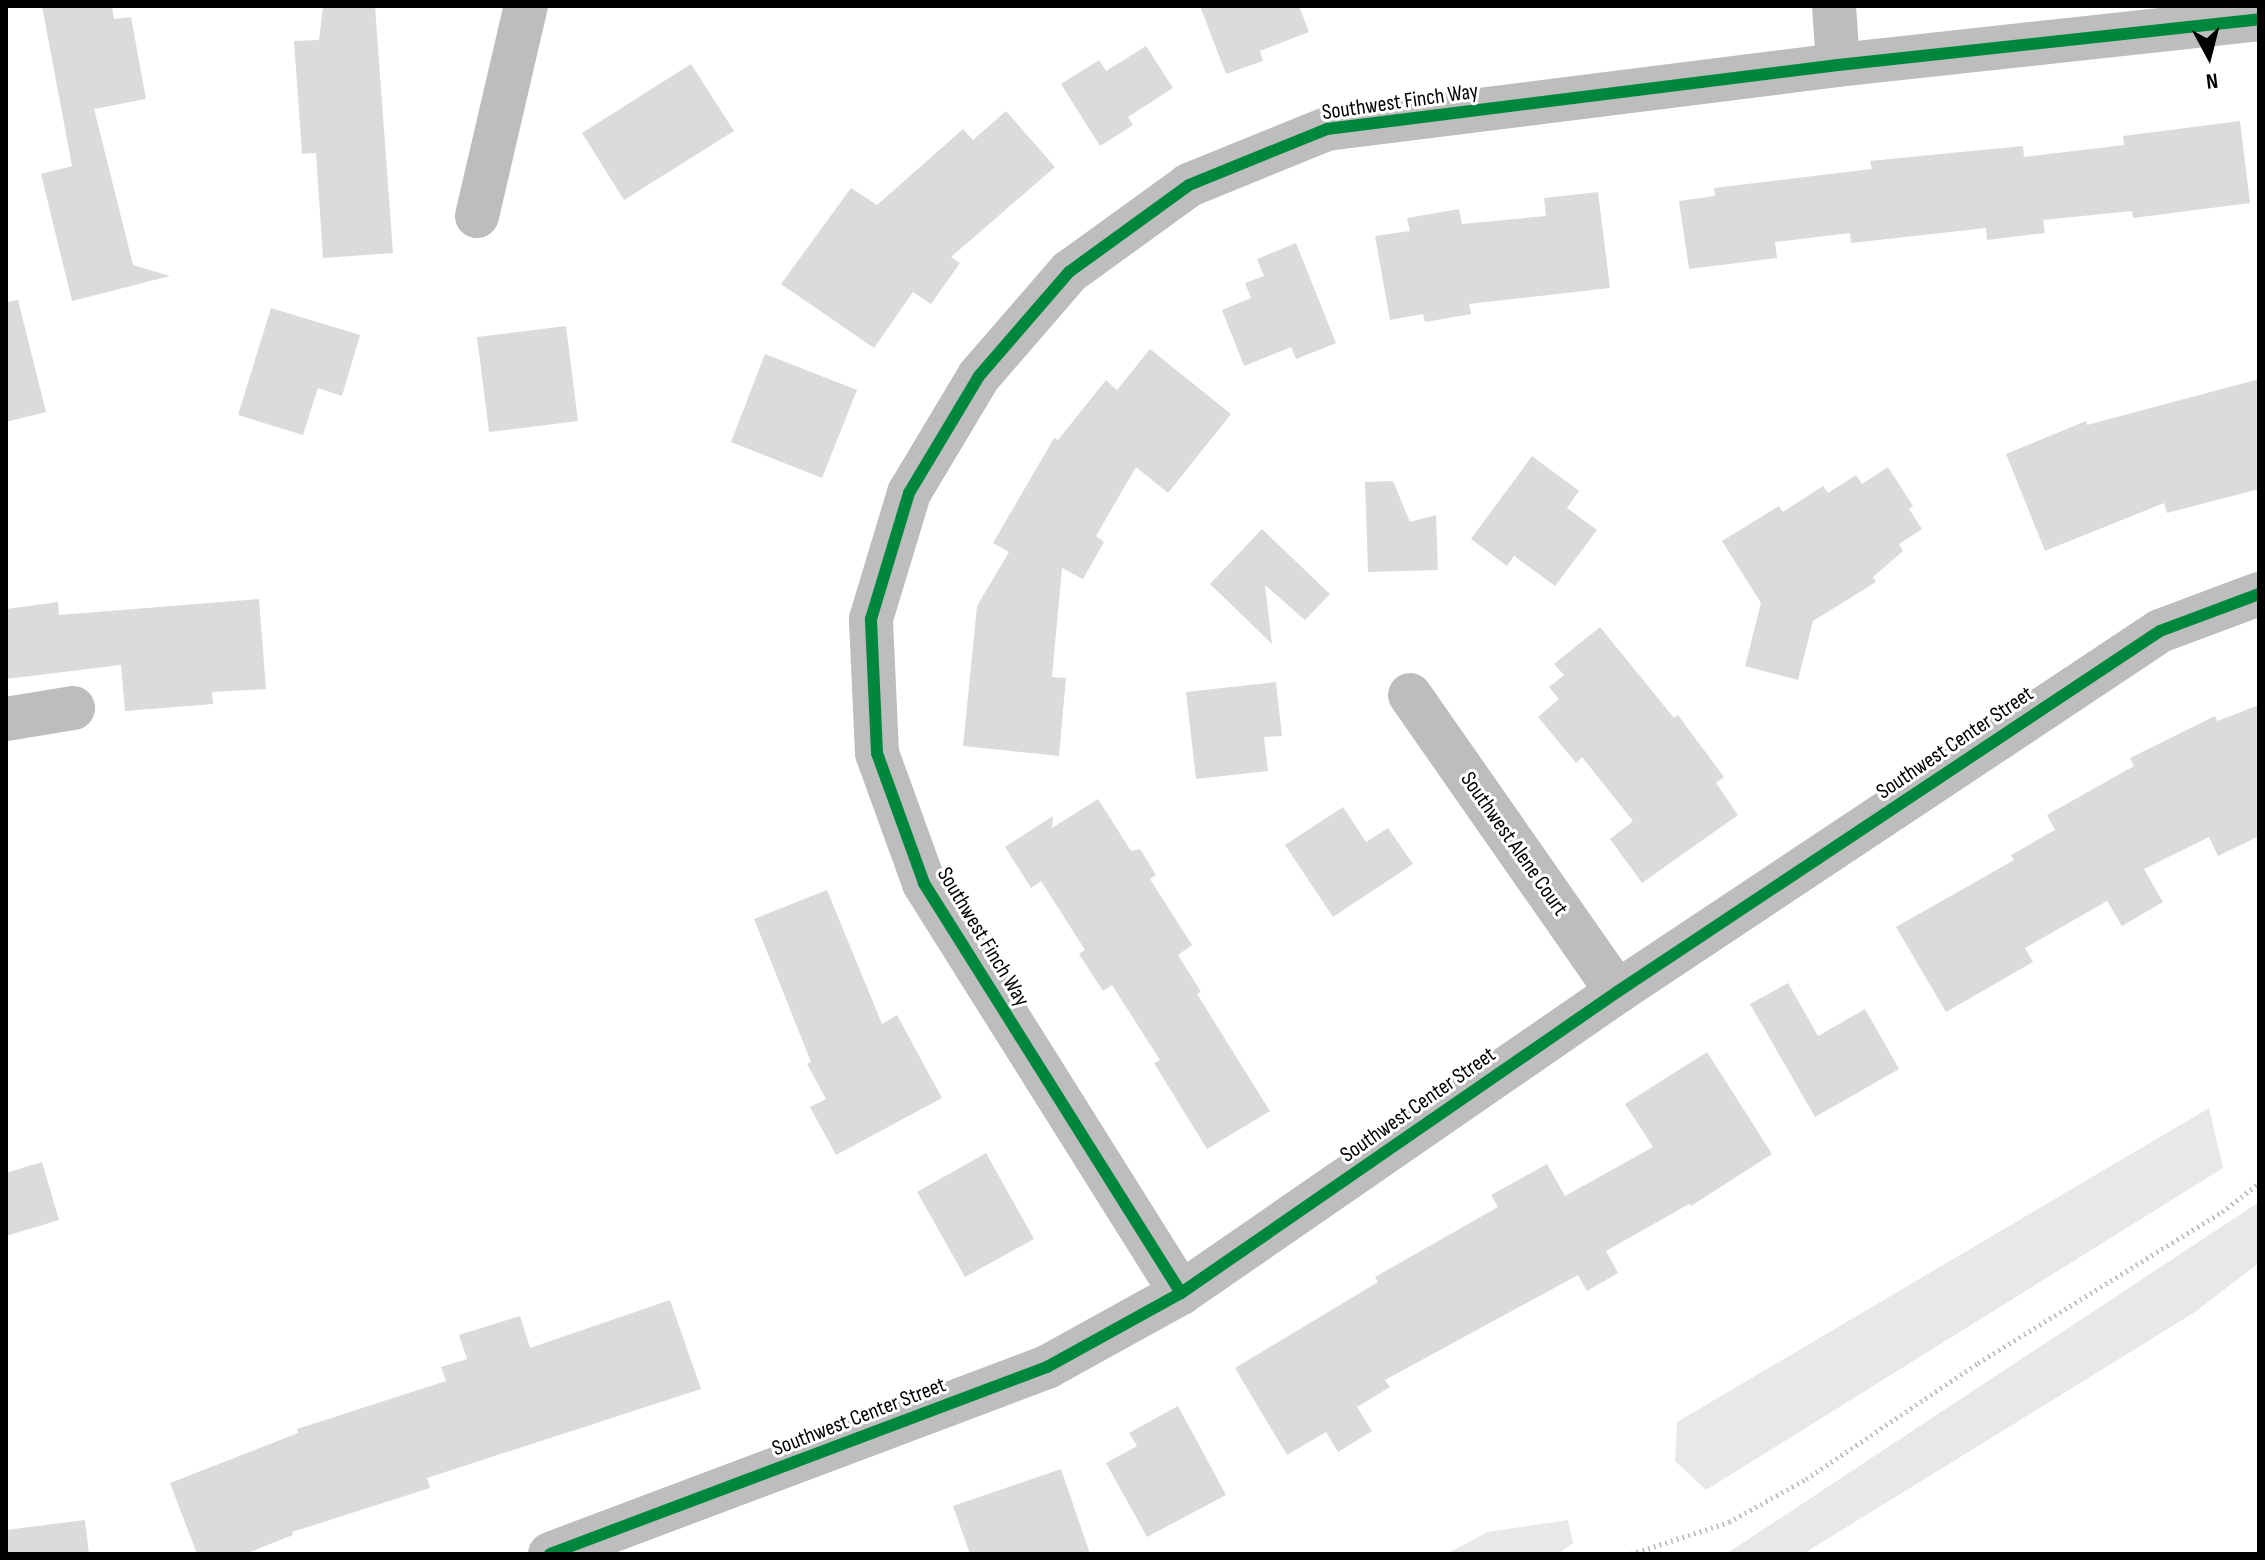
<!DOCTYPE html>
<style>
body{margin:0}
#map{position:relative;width:2265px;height:1560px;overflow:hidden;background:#fff;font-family:"Sofia Sans Condensed",sans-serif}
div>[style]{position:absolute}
.green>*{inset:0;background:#e8e8e8}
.building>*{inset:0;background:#dbdbdb}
.path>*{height:5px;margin-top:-2.5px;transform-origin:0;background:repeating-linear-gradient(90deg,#c2c2c2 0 2px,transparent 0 6px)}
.street>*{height:44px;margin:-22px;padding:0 22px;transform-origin:22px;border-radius:22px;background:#bdbdbd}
.cycleway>*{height:12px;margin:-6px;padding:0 6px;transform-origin:6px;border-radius:6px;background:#00873e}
span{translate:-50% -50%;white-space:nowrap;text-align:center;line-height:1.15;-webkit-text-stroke:6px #fff;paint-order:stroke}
.street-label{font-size:22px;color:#000}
.frame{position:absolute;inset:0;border:8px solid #000;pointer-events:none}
.north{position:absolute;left:2169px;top:16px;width:80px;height:80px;-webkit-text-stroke:6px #fff;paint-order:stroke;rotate:173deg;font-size:22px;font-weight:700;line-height:32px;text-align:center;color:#000}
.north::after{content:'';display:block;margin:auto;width:28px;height:36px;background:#000;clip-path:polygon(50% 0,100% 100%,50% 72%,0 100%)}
</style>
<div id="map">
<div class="green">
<i style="clip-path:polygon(2209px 1108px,2223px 1168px,1706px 1490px,1675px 1461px,1677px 1422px)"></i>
<i style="clip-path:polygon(2259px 1202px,2259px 1263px,2195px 1312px,1803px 1554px,1726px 1554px)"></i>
<i style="clip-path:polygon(1568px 1520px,1573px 1543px,1558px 1554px,1446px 1554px,1488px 1532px)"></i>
</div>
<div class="building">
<i style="clip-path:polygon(42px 6px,112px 6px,114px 19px,131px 17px,146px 99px,94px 109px,133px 265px,170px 276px,72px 301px,41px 174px,72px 166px)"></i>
<i style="clip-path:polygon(323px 6px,375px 6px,393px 253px,323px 258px,316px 153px,302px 154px,294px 41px,319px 40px)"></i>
<i style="clip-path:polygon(1200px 6px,1299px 6px,1309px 32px,1260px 51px,1263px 61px,1226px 74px)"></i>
<i style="clip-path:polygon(1146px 46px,1173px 88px,1128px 117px,1133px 125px,1100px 146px,1061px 84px,1099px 60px,1106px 71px)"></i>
<i style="clip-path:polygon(691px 64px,734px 131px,624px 200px,582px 133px)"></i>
<i style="clip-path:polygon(1006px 111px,1055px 167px,951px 257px,960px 263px,931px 304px,913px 292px,874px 348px,781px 284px,851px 188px,877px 205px,963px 129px,973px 140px)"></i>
<i style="clip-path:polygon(2240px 121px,2250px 203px,2133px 218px,2132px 211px,2043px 220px,2045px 233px,1987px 240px,1986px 228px,1851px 243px,1850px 233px,1775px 242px,1777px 258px,1689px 269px,1679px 201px,1715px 196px,1714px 188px,1872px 169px,1870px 161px,1920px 156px,2023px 146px,2024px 157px,2124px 145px,2123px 136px)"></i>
<i style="clip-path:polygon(1598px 192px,1610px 288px,1469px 304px,1471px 314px,1425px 322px,1423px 314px,1390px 320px,1375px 236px,1410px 231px,1407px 218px,1459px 209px,1462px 224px,1546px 216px,1544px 198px)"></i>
<i style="clip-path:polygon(1296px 243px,1336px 343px,1296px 359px,1291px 347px,1244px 366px,1222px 310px,1251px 298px,1245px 283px,1264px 276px,1257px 259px)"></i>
<i style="clip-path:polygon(18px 300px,46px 412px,6px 422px,6px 302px)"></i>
<i style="clip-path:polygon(271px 308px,360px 335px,342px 396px,318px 388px,303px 435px,238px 415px)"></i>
<i style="clip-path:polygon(566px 326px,578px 421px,489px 432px,477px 337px)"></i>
<i style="clip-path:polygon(1150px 349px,1231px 414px,1168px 493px,1136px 467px,1096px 536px,1104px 542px,1083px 579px,1062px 568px,1052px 677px,1066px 678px,1059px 756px,963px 746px,977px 606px,1009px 552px,993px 543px,1054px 438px,1058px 440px,1106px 380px,1117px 390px)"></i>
<i style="clip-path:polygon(765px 354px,857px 390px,822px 478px,731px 442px)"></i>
<i style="clip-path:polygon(2259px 379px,2259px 489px,2167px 513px,2164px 503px,2045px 551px,2006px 454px,2086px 421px,2087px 425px)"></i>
<i style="clip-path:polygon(1532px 456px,1579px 491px,1567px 508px,1597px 530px,1555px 586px,1514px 556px,1507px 566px,1471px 539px)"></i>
<i style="clip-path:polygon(1888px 467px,1913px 506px,1909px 509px,1922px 529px,1899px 544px,1903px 551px,1873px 577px,1876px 582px,1813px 621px,1798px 680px,1745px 666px,1761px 603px,1722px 541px,1779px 506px,1783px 512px,1823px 486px,1828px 493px,1856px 475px,1862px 484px)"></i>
<i style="clip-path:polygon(1393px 481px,1410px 522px,1436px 515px,1438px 570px,1368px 572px,1365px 482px)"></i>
<i style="clip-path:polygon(1262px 529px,1330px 594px,1305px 620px,1265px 585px,1272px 644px,1210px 584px)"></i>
<i style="clip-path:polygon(259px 599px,266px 689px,212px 692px,213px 704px,125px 711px,121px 665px,6px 679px,6px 609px,58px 602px,59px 615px)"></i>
<i style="clip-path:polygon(1600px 627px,1674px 718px,1678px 715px,1724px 777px,1716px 783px,1738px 815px,1642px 883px,1610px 839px,1633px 821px,1582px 757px,1576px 763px,1538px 717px,1559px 699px,1549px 687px,1564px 675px,1554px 664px)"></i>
<i style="clip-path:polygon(1276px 682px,1282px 736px,1264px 737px,1268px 771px,1196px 779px,1186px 692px)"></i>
<i style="clip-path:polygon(2259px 705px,2259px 836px,2218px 856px,2209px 837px,2144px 869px,2163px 902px,2122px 926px,2107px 901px,2025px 948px,2033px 962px,1946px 1012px,1896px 927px,2014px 860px,2011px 855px,2055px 830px,2047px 815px,2134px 766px,2130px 758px,2215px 716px,2217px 721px)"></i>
<i style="clip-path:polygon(1098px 799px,1131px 851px,1140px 849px,1156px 875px,1150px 879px,1192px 945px,1178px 955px,1201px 992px,1197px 994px,1270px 1111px,1207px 1149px,1154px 1063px,1160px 1060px,1112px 985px,1103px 991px,1079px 954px,1085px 950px,1041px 881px,1031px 888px,1005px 847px,1053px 816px,1052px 828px)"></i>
<i style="clip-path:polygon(1343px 807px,1366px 842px,1388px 828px,1413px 864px,1333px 917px,1285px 845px)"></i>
<i style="clip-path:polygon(827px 890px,882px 1024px,897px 1015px,942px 1098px,836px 1155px,810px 1107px,826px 1099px,807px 1064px,811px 1062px,754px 919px)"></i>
<i style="clip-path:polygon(1788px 983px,1818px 1036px,1865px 1009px,1899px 1069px,1815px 1117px,1750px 1004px)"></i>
<i style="clip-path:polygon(1707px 1052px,1772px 1154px,1691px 1206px,1689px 1204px,1606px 1251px,1618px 1273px,1587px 1291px,1578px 1275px,1385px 1380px,1390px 1387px,1357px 1407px,1372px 1431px,1338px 1452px,1326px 1432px,1287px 1455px,1235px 1368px,1378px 1282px,1375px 1277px,1498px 1207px,1491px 1195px,1547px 1164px,1565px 1196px,1653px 1147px,1625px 1104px)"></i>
<i style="clip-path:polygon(986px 1153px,1034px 1239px,965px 1277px,917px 1192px)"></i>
<i style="clip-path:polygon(42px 1162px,59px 1220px,6px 1236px,6px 1173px)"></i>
<i style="clip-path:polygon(670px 1300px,701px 1389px,427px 1478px,430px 1488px,292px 1532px,293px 1535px,245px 1554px,197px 1554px,170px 1483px,298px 1433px,297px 1429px,446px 1381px,441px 1367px,467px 1359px,459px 1335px,520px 1316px,530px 1348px)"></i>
<i style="clip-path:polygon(1178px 1406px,1226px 1495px,1147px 1537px,1106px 1463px,1137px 1446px,1129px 1433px)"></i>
<i style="clip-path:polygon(1061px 1469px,1090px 1554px,970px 1554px,953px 1506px)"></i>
<i style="clip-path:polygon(85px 1520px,89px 1554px,6px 1554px,6px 1530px)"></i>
</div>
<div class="path">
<i style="left:1631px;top:1554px;width:103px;rotate:-18.1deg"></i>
<i style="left:1729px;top:1522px;width:88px;rotate:-29.2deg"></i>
<i style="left:1806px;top:1479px;width:207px;rotate:-34deg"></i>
<i style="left:1978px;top:1363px;width:287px;rotate:-31.8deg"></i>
<i style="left:2222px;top:1212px;width:47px;rotate:-38.1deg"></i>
</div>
<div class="street">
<i style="left:1834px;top:6px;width:59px;rotate:86.1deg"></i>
<i style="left:477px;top:216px;width:216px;rotate:-76.9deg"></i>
<i style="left:1410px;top:695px;width:362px;rotate:55.1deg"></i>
<i style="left:6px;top:719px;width:68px;rotate:-9.3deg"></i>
<i style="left:1181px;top:1293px;width:484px;rotate:-122.1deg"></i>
<i style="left:924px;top:883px;width:138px;rotate:-109.9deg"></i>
<i style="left:877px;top:753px;width:134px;rotate:-92.6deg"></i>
<i style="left:871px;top:619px;width:132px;rotate:-73.2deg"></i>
<i style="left:909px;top:493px;width:136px;rotate:-59.1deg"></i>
<i style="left:979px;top:376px;width:138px;rotate:-49.1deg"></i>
<i style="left:1069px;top:272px;width:148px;rotate:-35.9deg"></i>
<i style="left:1189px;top:185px;width:149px;rotate:-22.1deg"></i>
<i style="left:1327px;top:129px;width:515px;rotate:-7.14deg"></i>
<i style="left:1838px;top:65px;width:424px;rotate:-6.2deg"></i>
<i style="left:550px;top:1554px;width:531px;rotate:-20.62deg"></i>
<i style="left:1047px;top:1367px;width:153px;rotate:-28.9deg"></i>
<i style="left:1181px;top:1293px;width:530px;rotate:-34.62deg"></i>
<i style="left:1617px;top:992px;width:652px;rotate:-33.62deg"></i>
<i style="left:2160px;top:631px;width:106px;rotate:-20.5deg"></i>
</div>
<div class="cycleway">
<i style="left:1181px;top:1293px;width:484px;rotate:-122.1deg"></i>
<i style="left:924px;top:883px;width:138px;rotate:-109.9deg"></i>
<i style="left:877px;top:753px;width:134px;rotate:-92.6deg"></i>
<i style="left:871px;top:619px;width:132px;rotate:-73.2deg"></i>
<i style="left:909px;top:493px;width:136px;rotate:-59.1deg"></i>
<i style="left:979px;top:376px;width:138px;rotate:-49.1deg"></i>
<i style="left:1069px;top:272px;width:148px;rotate:-35.9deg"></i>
<i style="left:1189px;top:185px;width:149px;rotate:-22.1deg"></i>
<i style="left:1327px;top:129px;width:515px;rotate:-7.14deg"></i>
<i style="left:1838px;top:65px;width:424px;rotate:-6.2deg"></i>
<i style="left:550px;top:1554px;width:531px;rotate:-20.62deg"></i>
<i style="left:1047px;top:1367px;width:153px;rotate:-28.9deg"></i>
<i style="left:1181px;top:1293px;width:530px;rotate:-34.62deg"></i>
<i style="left:1617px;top:992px;width:652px;rotate:-33.62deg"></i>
<i style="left:2160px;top:631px;width:106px;rotate:-20.5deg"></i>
</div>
<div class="street-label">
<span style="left:1400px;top:102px;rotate:-8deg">Southwest Finch Way</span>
<span style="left:1955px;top:743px;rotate:-34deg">Southwest Center Street</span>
<span style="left:1514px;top:844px;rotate:55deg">Southwest Alene Court</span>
<span style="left:983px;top:937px;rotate:59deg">Southwest Finch Way</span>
<span style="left:1418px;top:1105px;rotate:-35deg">Southwest Center Street</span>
<span style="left:859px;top:1417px;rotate:-21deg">Southwest Center Street</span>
</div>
<div class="frame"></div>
<div class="north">N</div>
</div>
